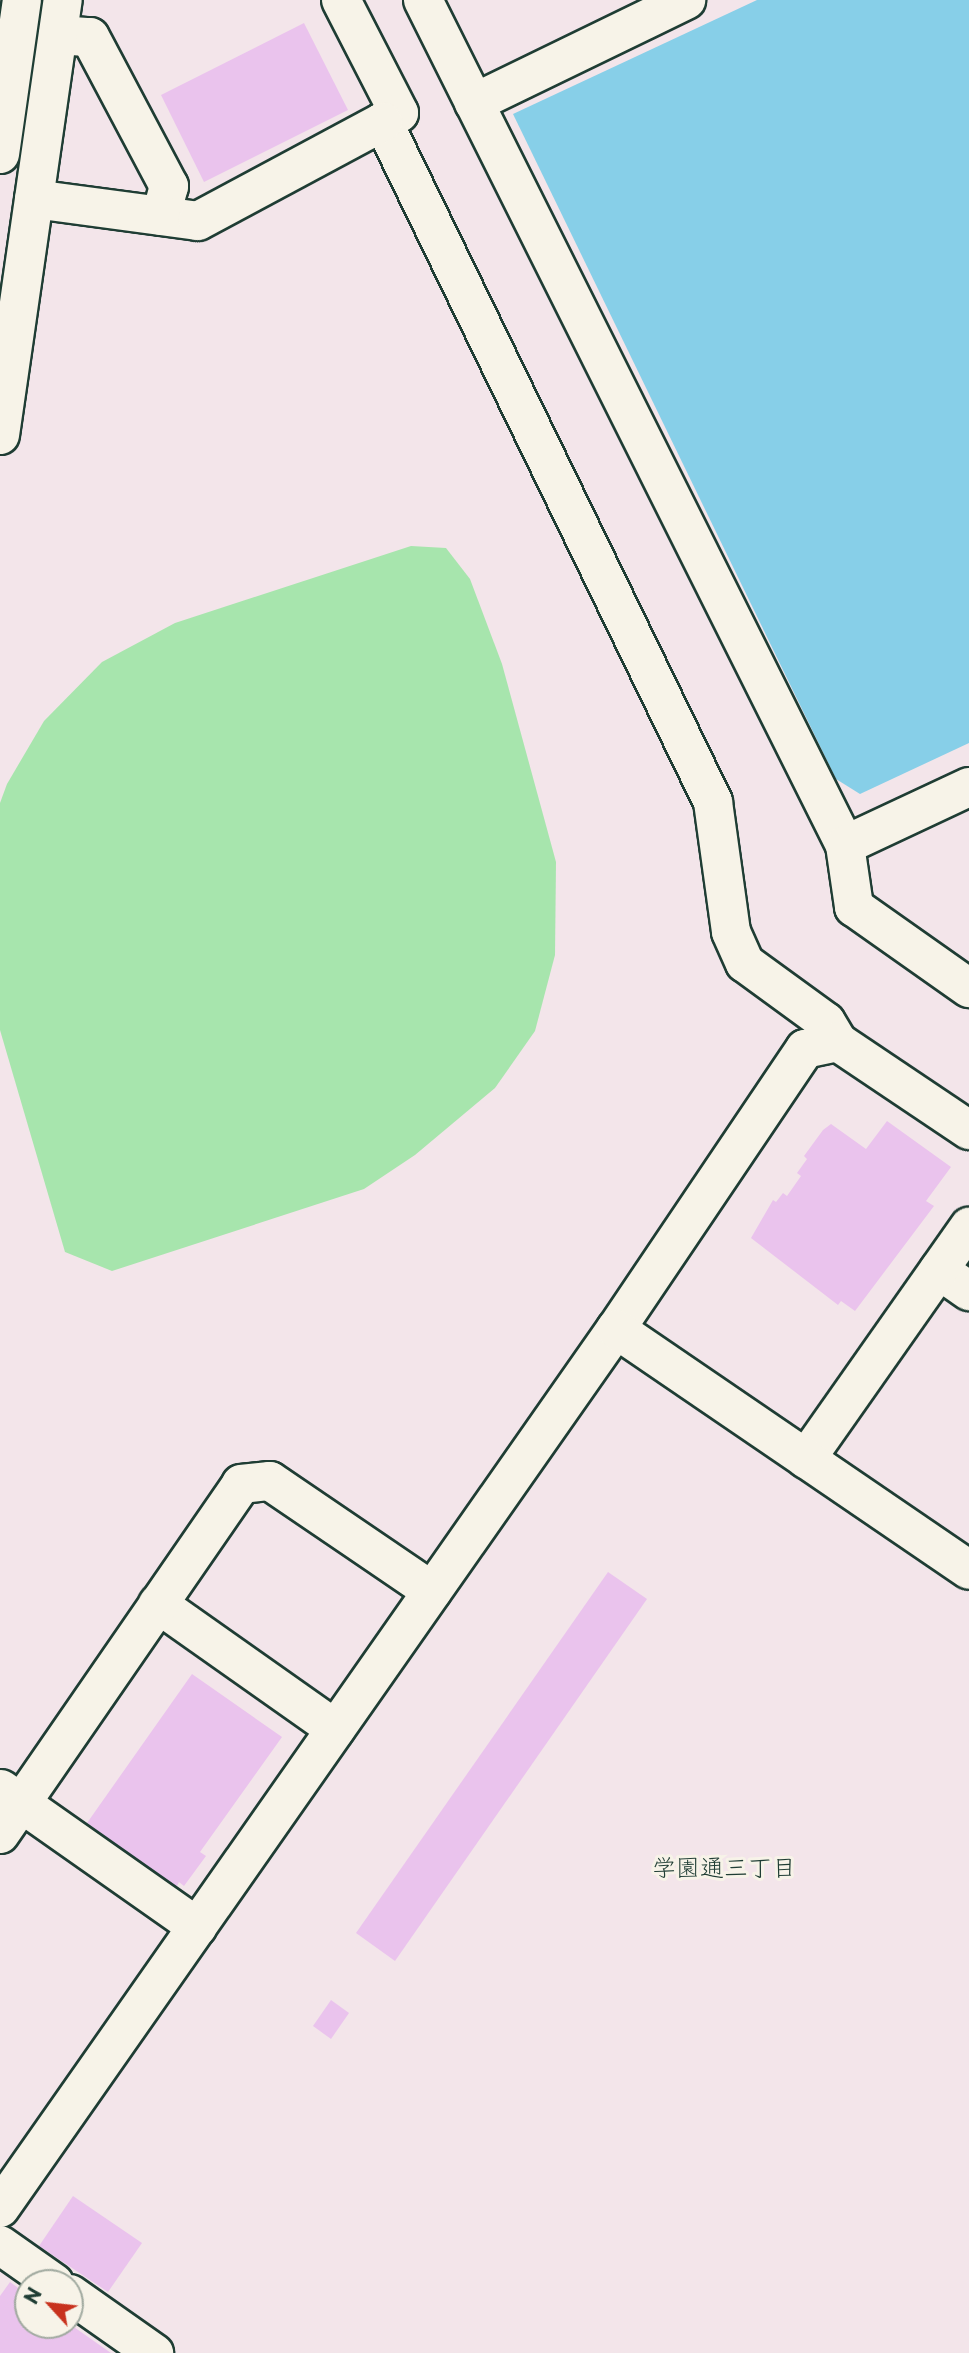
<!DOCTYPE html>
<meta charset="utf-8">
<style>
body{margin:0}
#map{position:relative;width:969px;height:2353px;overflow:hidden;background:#f3e5ea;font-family:"Playpen Sans","Klee One",sans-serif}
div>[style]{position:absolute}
.green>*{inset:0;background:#a7e5ad}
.water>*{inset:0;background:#87cfe8}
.building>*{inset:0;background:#eac3ed}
.roads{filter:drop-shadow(2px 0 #1f3d34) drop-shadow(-2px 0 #1f3d34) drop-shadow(0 2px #1f3d34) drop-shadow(0 -2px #1f3d34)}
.minor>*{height:38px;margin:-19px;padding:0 19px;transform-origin:19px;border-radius:19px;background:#f7f3e8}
span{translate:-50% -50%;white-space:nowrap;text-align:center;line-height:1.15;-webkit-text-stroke:6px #f7f3e8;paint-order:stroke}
.neighbourhood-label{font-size:24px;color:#1f3d34}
.north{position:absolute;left:14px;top:2269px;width:70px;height:70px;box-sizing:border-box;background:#f7f3e8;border:2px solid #a1aaa0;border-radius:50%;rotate:297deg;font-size:19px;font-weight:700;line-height:28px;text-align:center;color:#1f3d34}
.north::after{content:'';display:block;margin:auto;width:24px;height:32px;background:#c8321e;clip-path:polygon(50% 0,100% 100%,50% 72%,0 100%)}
</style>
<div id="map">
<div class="green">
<i style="clip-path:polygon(411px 546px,446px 548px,470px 579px,502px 664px,556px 862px,555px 955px,535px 1031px,495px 1088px,415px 1155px,364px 1189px,112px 1271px,65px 1252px,0 1030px,0 803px,7px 784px,44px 721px,102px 662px,175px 623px)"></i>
</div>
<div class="water">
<i style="clip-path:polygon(757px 0,969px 0,969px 743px,860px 794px,836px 779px,513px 114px)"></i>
</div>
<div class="building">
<i style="clip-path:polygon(304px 23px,348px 110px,204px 182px,161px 95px)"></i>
<i style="clip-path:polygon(887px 1121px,951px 1167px,926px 1201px,934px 1206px,855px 1311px,841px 1301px,838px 1305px,751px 1238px,773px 1200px,776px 1202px,783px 1193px,787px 1196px,801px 1176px,797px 1173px,807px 1159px,804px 1156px,823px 1130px,831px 1124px,866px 1149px)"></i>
<i style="clip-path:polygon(608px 1572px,647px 1599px,395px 1961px,356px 1933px)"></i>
<i style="clip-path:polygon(192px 1674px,282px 1737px,200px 1852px,206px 1856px,184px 1886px,179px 1882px,176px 1888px,87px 1823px)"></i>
<i style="clip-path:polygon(331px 2000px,349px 2013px,331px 2039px,313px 2026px)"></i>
<i style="clip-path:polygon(73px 2196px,142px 2243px,108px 2292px,39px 2246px)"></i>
<i style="clip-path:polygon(10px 2282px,28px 2295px,28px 2325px,71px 2325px,111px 2353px,0 2353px,0 2296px)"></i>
</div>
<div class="roads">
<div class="minor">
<i style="left:341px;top:0;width:127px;rotate:62.8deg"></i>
<i style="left:399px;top:113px;width:18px;rotate:151deg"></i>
<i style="left:383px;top:122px;width:756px;rotate:64.11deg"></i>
<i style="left:713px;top:802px;width:131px;rotate:82.1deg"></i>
<i style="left:731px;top:932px;width:34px;rotate:66deg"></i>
<i style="left:745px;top:963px;width:100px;rotate:36.1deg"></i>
<i style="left:826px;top:1022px;width:23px;rotate:59deg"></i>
<i style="left:838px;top:1042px;width:158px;rotate:33.9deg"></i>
<i style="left:423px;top:0;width:945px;rotate:63.46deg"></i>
<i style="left:845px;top:845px;width:63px;rotate:81.7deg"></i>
<i style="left:854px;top:907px;width:141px;rotate:35.2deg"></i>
<i style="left:58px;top:35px;width:32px;rotate:4deg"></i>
<i style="left:90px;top:37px;width:169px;rotate:62.1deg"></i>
<i style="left:169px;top:186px;width:31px;rotate:105deg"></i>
<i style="left:474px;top:103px;width:236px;rotate:-25.9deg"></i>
<i style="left:0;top:154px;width:156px;rotate:-81.9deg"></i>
<i style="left:34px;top:199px;width:165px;rotate:7.6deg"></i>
<i style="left:198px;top:221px;width:210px;rotate:-28.2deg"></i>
<i style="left:0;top:435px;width:440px;rotate:-81.8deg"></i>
<i style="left:845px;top:845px;width:137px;rotate:-25.1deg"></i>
<i style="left:939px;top:1270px;width:37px;rotate:35deg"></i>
<i style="left:616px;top:1329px;width:338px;rotate:-56deg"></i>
<i style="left:805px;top:1049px;width:34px;rotate:-12deg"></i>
<i style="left:806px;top:1459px;width:284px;rotate:-54.9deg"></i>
<i style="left:158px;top:1604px;width:217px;rotate:35.2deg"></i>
<i style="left:1px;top:1789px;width:240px;rotate:35.1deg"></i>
<i style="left:0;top:1834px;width:425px;rotate:-55.4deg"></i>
<i style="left:241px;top:1484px;width:29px;rotate:-6deg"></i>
<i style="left:270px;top:1481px;width:196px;rotate:34.2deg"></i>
<i style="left:0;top:2208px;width:1073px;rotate:-54.98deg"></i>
<i style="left:616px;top:1329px;width:427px;rotate:34.3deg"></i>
<i style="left:0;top:2245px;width:66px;rotate:35.1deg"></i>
<i style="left:70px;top:2294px;width:103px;rotate:35.1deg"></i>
</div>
</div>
<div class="neighbourhood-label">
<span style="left:724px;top:1867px">学園通三丁目</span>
</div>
<div class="north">N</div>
</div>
